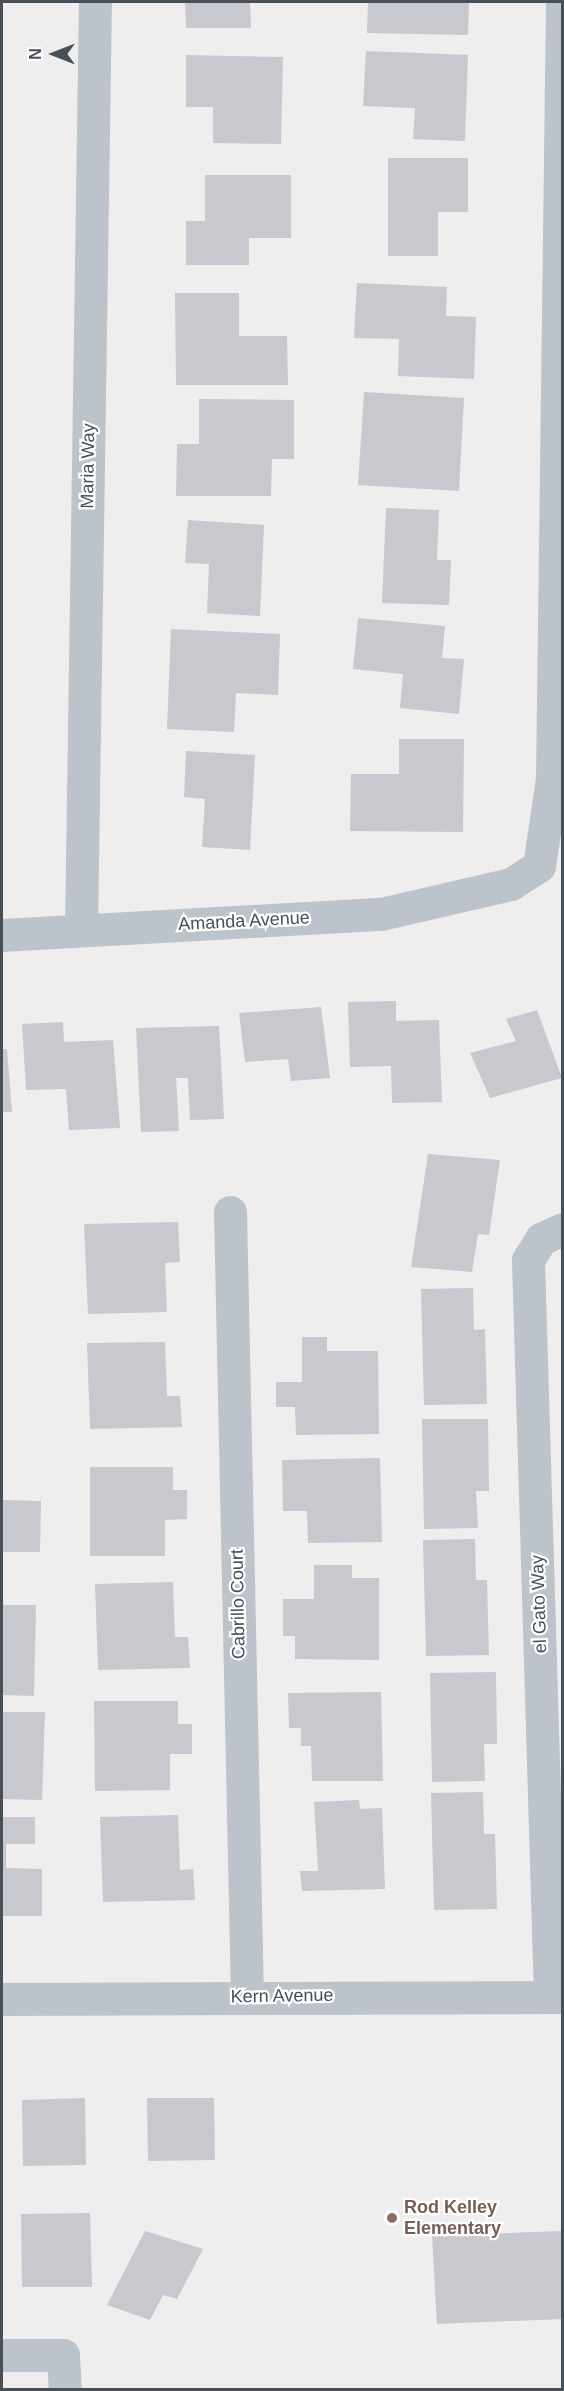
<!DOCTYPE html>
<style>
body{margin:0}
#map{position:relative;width:564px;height:2391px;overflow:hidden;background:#efeded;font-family:Helvetica,sans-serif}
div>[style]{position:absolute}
.building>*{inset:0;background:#c7c9cf}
.minor>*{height:33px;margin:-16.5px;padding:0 16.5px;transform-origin:16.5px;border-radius:16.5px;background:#bdc3ca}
.dots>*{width:16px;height:16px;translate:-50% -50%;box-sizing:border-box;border:3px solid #fff;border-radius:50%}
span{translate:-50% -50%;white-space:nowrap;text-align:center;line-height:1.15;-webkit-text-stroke:4.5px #fff;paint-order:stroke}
.street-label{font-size:18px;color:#474f58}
.education-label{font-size:18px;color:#785e54;font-weight:700}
.left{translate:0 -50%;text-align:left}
.frame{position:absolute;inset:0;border:3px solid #474f58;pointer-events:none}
.north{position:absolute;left:24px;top:24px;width:60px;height:60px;-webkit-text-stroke:4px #fff;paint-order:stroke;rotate:270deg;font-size:16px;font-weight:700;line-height:24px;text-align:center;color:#474f58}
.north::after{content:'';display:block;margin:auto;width:21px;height:27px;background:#474f58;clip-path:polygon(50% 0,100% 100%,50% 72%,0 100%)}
</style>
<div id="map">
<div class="building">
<i style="clip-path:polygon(185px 2px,250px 2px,251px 28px,186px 28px)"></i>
<i style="clip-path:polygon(368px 2px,469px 2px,468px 35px,367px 33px)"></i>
<i style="clip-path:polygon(366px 51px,468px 55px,465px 141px,413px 139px,415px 108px,363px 106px)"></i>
<i style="clip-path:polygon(186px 55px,283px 57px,281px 144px,213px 143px,213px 107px,186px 107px)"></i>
<i style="clip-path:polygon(388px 158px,468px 158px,468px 212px,438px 212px,438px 256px,388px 256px)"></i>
<i style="clip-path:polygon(205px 175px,291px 175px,291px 238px,249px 238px,249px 265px,186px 265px,186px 221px,205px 221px)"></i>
<i style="clip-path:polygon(357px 283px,447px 287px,446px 316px,476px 317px,474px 379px,398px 376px,399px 339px,354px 338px)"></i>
<i style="clip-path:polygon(175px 293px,239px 293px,239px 336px,287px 336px,288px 385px,176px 385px)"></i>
<i style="clip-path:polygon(364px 392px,464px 398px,459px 491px,358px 485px)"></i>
<i style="clip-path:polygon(199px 399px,294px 400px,294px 459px,272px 459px,271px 496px,176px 496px,177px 444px,199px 444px)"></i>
<i style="clip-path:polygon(386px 508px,439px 510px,437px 560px,451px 560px,449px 605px,382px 603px)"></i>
<i style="clip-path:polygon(188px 520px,264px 525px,260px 616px,207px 613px,209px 564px,185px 563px)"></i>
<i style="clip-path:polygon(358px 618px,445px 626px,442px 658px,464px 659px,459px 714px,400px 708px,403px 674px,353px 669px)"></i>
<i style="clip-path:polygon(171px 629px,280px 634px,278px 695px,236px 693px,234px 732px,167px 729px)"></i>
<i style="clip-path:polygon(399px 739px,464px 739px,463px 832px,350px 831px,351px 774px,399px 774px)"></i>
<i style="clip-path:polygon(186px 751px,255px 755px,250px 850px,202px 847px,205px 799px,184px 797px)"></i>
<i style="clip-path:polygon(396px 1001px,396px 1021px,439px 1020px,442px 1102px,392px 1103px,391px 1066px,350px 1067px,348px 1002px)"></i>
<i style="clip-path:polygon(321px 1007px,330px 1078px,291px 1081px,288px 1059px,245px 1062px,239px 1013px)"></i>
<i style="clip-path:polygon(537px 1010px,562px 1078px,490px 1098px,470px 1053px,516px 1041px,506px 1019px)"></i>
<i style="clip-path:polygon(63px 1022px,64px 1042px,113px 1040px,120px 1128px,69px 1130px,66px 1089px,26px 1090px,22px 1024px)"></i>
<i style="clip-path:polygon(219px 1026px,224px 1119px,190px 1120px,188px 1078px,176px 1078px,179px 1131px,141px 1132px,136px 1028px)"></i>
<i style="clip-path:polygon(2px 1049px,7px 1049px,12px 1112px,2px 1112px)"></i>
<i style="clip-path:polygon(428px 1154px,500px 1160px,489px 1235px,478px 1234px,472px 1272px,411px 1267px)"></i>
<i style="clip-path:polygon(178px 1222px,180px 1262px,165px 1263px,167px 1312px,88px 1314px,84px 1224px)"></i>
<i style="clip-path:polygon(473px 1288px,474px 1330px,485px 1329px,487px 1404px,424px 1405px,421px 1289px)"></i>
<i style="clip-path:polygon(302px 1337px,327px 1337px,327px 1351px,378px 1351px,379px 1434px,296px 1435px,295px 1407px,276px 1407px,276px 1382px,302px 1382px)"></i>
<i style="clip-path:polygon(165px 1342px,167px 1396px,180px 1396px,182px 1427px,90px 1429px,87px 1343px)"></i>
<i style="clip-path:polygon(422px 1419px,488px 1419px,489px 1491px,476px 1491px,478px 1528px,424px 1529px)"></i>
<i style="clip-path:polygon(380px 1458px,382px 1542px,308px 1543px,307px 1511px,283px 1511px,282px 1460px)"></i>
<i style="clip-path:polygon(90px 1467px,173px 1467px,173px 1490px,187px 1490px,187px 1519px,165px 1520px,165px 1556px,90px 1556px)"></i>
<i style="clip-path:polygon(2px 1500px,41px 1501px,40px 1552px,2px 1552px)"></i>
<i style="clip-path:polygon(475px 1539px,476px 1580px,487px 1580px,489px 1655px,426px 1656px,423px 1540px)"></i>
<i style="clip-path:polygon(314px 1565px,352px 1565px,352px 1578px,379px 1578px,379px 1660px,295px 1659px,295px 1636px,283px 1636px,283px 1599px,314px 1599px)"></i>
<i style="clip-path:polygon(173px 1582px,175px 1637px,188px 1637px,190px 1668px,98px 1670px,95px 1584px)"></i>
<i style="clip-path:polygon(2px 1605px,36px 1605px,34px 1696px,2px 1695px)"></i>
<i style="clip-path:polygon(496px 1672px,497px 1744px,484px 1744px,485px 1781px,432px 1782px,430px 1673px)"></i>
<i style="clip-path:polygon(381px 1692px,383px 1781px,312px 1781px,311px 1746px,301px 1746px,301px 1728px,289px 1728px,288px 1693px)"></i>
<i style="clip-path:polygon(94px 1701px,178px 1701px,178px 1724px,192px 1724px,192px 1754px,170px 1754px,170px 1790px,95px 1791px)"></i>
<i style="clip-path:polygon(2px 1712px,45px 1712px,42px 1800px,2px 1799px)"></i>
<i style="clip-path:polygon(483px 1792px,484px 1834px,495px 1834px,497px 1909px,434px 1910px,431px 1793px)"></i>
<i style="clip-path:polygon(359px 1800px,360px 1809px,382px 1808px,385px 1889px,302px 1891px,300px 1871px,318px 1871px,314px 1802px)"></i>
<i style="clip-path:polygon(178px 1815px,180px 1870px,193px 1869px,195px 1900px,103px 1902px,100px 1817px)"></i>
<i style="clip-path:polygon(2px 1817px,35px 1817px,35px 1844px,6px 1844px,6px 1868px,42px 1869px,42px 1916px,2px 1916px)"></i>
<i style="clip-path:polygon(85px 2098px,86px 2165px,23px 2166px,22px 2100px)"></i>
<i style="clip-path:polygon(147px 2098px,214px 2098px,215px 2160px,148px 2161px)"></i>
<i style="clip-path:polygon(90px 2213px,92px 2287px,22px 2287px,21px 2214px)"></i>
<i style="clip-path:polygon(145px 2231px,203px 2249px,177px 2299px,163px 2295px,150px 2320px,107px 2305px)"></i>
<i style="clip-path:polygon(562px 2231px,562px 2319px,437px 2324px,432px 2236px)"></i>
</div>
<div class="minor">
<i style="left:81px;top:930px;width:928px;rotate:-89.14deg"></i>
<i style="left:2px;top:935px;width:380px;rotate:-3.2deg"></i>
<i style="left:381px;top:914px;width:133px;rotate:-13deg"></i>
<i style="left:511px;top:884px;width:33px;rotate:-33deg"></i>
<i style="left:539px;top:866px;width:88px;rotate:-81.5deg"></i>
<i style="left:552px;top:779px;width:777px;rotate:-89.26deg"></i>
<i style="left:230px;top:1212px;width:784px;rotate:88.76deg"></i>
<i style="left:550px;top:1997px;width:737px;rotate:-91.71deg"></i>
<i style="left:528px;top:1260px;width:25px;rotate:-58deg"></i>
<i style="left:541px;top:1239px;width:23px;rotate:-25deg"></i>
<i style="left:2px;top:1999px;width:560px;rotate:-0.2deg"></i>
<i style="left:2px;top:2355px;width:61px"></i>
<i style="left:63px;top:2355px;width:35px;rotate:87deg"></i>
</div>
<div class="dots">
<i style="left:392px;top:2218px;background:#8d6e63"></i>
</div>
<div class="street-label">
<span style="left:88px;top:466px;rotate:-89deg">Maria Way</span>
<span style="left:244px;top:921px;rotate:-3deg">Amanda Avenue</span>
<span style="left:238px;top:1604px;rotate:-91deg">Cabrillo Court</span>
<span style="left:539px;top:1604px;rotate:-92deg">el Gato Way</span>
<span style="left:282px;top:1996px;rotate:-1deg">Kern Avenue</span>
</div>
<div class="education-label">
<span class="left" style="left:404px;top:2218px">Rod Kelley<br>Elementary</span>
</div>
<div class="frame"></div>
<div class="north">N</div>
</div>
